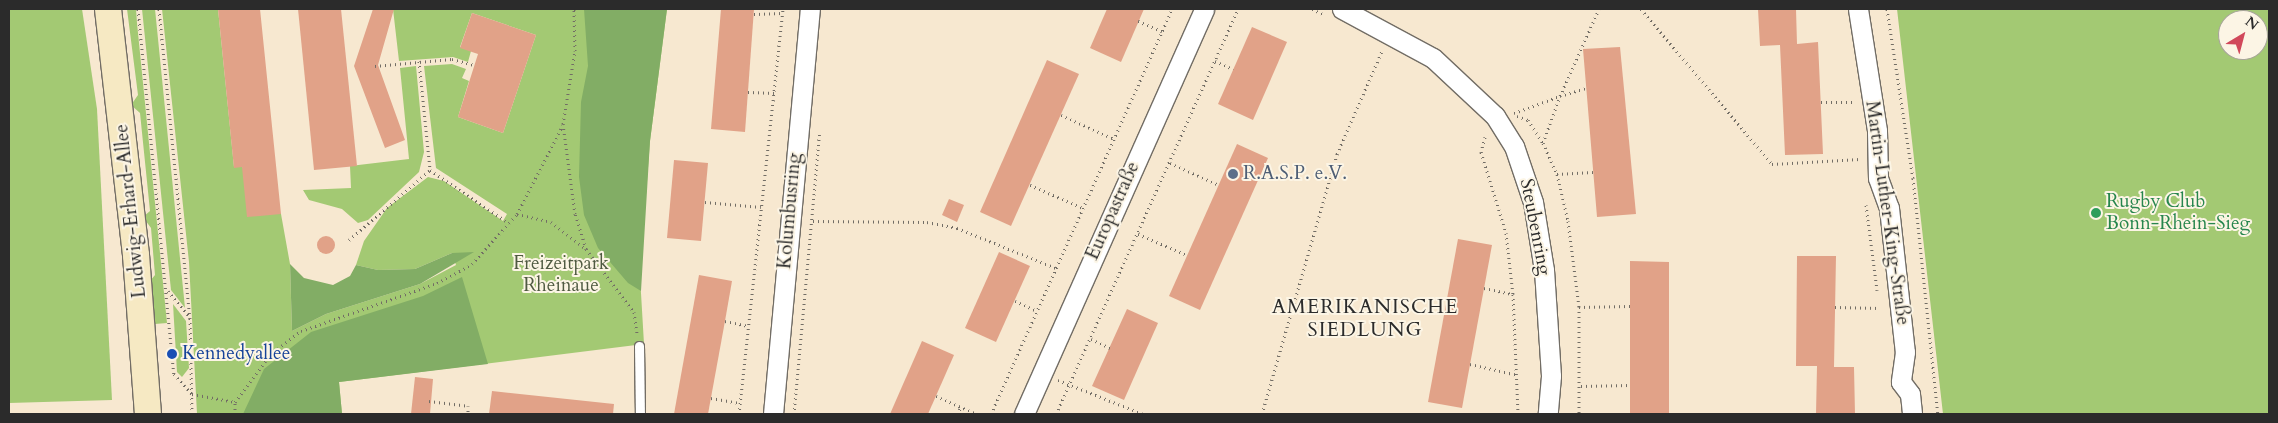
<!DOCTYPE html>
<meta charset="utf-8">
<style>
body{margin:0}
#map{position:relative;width:2278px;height:423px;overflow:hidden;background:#f7e8d0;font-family:Cardo,serif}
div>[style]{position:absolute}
.green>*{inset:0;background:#a3c973}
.forest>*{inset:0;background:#82ad65}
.building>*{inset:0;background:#e1a288}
.round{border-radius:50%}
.path>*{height:3px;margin-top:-1.5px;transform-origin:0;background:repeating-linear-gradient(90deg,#726d65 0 1px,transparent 0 5px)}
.roads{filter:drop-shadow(1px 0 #726d65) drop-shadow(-1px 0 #726d65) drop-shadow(0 1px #726d65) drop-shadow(0 -1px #726d65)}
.lane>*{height:9px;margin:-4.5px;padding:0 4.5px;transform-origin:4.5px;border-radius:4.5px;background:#fff}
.street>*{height:19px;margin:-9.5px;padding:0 9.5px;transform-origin:9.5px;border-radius:9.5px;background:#fff}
.secondary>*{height:26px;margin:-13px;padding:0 13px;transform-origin:13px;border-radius:13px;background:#f6e9c3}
.dots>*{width:14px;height:14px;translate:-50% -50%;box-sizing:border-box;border:2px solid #fcf5e5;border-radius:50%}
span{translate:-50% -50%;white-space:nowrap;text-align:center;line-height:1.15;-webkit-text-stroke:4px #fcf5e5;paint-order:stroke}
.service-label{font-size:19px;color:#4e5e75}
.left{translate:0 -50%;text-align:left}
.leisure-label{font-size:19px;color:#27864d}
.street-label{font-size:19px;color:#2b2b2b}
.park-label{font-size:19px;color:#4f5a41}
.transit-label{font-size:19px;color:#164399}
.neighbourhood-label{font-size:20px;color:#2b2b2b;letter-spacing:1px}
.frame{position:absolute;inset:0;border:10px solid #2b2b2b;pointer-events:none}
.north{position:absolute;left:2218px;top:10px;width:50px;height:50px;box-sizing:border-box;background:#fcf5e5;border:1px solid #a8a49b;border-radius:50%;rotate:37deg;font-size:14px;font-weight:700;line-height:20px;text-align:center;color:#2b2b2b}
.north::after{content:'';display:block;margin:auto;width:18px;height:22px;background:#d1495b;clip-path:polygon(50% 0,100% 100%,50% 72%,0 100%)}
</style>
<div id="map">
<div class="green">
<i style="clip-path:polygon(9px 9px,82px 9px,97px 109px,112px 400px,9px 403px)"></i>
<i style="clip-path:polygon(127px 9px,136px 9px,137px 23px,167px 323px,155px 324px,150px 281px,155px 275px,151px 228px,143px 217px,150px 211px,140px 113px,131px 105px,138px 95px)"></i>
<i style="clip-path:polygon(142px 9px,155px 9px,185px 308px,171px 290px)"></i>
<i style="clip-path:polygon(162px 9px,218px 9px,234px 167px,242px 167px,281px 214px,290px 264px,292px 331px,326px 314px,420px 284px,456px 265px,452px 253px,415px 269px,378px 270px,356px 265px,364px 241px,387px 208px,428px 177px,444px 181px,503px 221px,507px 214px,436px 168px,424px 66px,452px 64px,466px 69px,462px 78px,469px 81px,458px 117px,503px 133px,536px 35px,472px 13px,460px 47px,471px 51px,468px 62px,453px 57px,399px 61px,393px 9px,667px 9px,650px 141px,640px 276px,644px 344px,339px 382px,342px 414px,197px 414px,189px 262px)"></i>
<i style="clip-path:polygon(evenodd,1897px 9px,2269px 9px,2269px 414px,1943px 414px,1897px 9px,2228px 20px,2258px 20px,2258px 50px,2228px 50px,2228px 20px)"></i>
<i style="clip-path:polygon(416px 66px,424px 152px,419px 172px,368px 220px,358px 223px,342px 209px,309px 200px,303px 190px,351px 188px,350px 166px,409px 159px,400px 68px)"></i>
<i style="clip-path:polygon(173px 304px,186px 321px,189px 368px,182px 377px,177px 372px)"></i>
</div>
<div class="forest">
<i style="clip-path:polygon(584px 9px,667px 9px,650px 141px,641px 291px,628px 283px,598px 248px,584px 215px,579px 177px,581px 102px,588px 66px)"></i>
<i style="clip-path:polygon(474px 252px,420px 284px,326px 314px,292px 331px,290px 264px,304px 278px,333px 285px,350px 276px,356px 265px,378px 270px,415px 269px,452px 253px)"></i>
<i style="clip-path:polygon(462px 277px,488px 364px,339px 382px,342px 414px,243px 414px,264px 369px,311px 332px,423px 296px)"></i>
</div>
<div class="building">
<i style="clip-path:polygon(218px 9px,260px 9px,281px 214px,247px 217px,242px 167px,234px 168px)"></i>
<i style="clip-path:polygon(298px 9px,341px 9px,357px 166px,314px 170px)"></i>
<i style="clip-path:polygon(373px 9px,394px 9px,378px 65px,405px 140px,385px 148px,354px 66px)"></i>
<i style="clip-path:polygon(721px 9px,754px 9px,745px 132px,711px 129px)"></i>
<i style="clip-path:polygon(1107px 9px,1144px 9px,1121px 62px,1090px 48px)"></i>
<i style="clip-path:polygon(1758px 9px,1796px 9px,1797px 44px,1818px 42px,1823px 154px,1785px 155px,1780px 45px,1760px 46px)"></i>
<i style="clip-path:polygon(472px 13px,536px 35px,503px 133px,458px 117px,478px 54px,460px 48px)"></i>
<i style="clip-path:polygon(1252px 27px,1287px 42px,1253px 120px,1218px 104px)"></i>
<i style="clip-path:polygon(1620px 47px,1636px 214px,1597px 217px,1583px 49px)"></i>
<i style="clip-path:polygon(1047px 60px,1079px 74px,1011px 226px,980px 212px)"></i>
<i style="clip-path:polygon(1237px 144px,1268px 158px,1200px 310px,1169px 296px)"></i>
<i style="clip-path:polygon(674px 160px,708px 163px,701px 241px,667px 238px)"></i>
<i style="clip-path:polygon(949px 199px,964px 205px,957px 222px,942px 215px)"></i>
<i class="round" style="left:317px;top:236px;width:18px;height:18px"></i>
<i style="clip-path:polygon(1458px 239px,1492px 245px,1462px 408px,1428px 402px)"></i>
<i style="clip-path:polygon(999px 252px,1030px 266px,996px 342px,965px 328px)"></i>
<i style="clip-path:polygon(1797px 256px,1836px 256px,1834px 367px,1854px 367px,1855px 414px,1816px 414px,1817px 366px,1796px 366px)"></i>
<i style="clip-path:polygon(1630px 261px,1669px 262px,1669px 414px,1630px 414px)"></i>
<i style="clip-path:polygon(699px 275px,732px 281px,725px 321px,708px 414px,674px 414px)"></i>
<i style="clip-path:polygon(1127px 309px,1158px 323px,1124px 400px,1092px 386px)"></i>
<i style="clip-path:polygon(922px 341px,954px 355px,928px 414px,890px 414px)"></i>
<i style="clip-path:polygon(415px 377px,433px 379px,430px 414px,411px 414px)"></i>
<i style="clip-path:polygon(492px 391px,614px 404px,613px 414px,489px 414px)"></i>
</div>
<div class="path">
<i style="left:138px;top:9px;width:367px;rotate:84.4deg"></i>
<i style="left:174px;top:374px;width:27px;rotate:48deg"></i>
<i style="left:192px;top:394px;width:44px;rotate:10.5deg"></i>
<i style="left:159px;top:9px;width:311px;rotate:84.3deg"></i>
<i style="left:190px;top:318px;width:96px;rotate:88.8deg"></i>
<i style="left:1312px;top:9px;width:14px;rotate:25deg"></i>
<i style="left:1641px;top:9px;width:203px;rotate:49.8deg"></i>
<i style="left:1772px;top:164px;width:88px;rotate:-3.3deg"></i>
<i style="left:1887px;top:9px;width:171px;rotate:81.3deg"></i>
<i style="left:1913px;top:178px;width:237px;rotate:84deg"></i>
<i style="left:754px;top:14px;width:28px;rotate:-2deg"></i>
<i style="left:1138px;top:21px;width:26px;rotate:23deg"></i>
<i style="left:419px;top:61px;width:110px;rotate:84.2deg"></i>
<i style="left:1215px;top:61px;width:20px;rotate:24deg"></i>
<i style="left:375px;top:66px;width:77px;rotate:-5.2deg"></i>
<i style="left:452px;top:59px;width:23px;rotate:15deg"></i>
<i style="left:748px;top:92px;width:26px;rotate:2deg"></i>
<i style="left:1821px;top:102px;width:32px"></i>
<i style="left:1514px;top:113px;width:49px;rotate:-20.3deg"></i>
<i style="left:1560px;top:96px;width:95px;rotate:-65.9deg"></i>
<i style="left:1061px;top:115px;width:58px;rotate:24.4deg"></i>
<i style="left:1517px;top:116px;width:12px;rotate:20deg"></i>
<i style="left:1528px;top:120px;width:27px;rotate:57deg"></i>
<i style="left:1543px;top:143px;width:34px;rotate:66deg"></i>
<i style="left:1557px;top:174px;width:48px;rotate:76.8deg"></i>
<i style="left:1568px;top:221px;width:87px;rotate:82.7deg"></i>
<i style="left:1579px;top:307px;width:107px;rotate:90deg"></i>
<i style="left:1485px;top:137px;width:16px;rotate:105deg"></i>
<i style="left:1481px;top:152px;width:85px;rotate:72.8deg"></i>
<i style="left:1506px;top:233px;width:61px;rotate:83.5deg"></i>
<i style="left:1513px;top:294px;width:120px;rotate:87.6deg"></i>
<i style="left:1543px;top:143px;width:50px;rotate:-70.1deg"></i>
<i style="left:1560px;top:96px;width:27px;rotate:-17deg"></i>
<i style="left:1170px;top:163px;width:54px;rotate:24.2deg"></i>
<i style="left:1557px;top:174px;width:36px;rotate:-3deg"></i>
<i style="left:1030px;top:185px;width:58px;rotate:23.5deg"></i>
<i style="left:705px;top:202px;width:56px;rotate:5.1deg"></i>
<i style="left:1866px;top:205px;width:86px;rotate:82.6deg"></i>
<i style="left:517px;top:214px;width:100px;rotate:-62.7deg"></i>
<i style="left:813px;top:221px;width:114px;rotate:0.5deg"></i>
<i style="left:927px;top:222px;width:31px;rotate:11deg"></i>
<i style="left:957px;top:228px;width:107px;rotate:22deg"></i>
<i style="left:1138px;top:234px;width:53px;rotate:23.2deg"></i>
<i style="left:349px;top:240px;width:107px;rotate:-40.8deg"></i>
<i style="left:430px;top:170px;width:95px;rotate:33.9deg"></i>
<i style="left:586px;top:249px;width:79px;rotate:52.7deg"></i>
<i style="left:634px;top:312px;width:21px;rotate:82deg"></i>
<i style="left:1484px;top:288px;width:30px;rotate:12deg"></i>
<i style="left:168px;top:291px;width:34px;rotate:50deg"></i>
<i style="left:1015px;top:301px;width:24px;rotate:24deg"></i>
<i style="left:1579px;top:307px;width:51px;rotate:-1.1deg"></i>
<i style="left:1835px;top:307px;width:45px;rotate:1.3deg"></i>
<i style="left:725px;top:321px;width:24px;rotate:12deg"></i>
<i style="left:1091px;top:339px;width:21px;rotate:25deg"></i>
<i style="left:1470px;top:364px;width:49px;rotate:12.9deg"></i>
<i style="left:1058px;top:380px;width:92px;rotate:21.8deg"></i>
<i style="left:1581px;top:386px;width:49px;rotate:-1.2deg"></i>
<i style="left:936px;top:396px;width:45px;rotate:23.7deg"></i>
<i style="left:711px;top:398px;width:29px;rotate:10deg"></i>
<i style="left:429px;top:401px;width:39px;rotate:7deg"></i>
<i style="left:468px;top:406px;width:8px;rotate:90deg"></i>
<i style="left:235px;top:414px;width:12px;rotate:-90deg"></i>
<i style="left:235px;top:402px;width:59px;rotate:-53.3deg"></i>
<i style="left:270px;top:355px;width:39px;rotate:-38deg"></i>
<i style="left:301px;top:331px;width:144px;rotate:-19.4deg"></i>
<i style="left:437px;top:283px;width:40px;rotate:-28deg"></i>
<i style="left:472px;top:264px;width:67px;rotate:-48deg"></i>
<i style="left:517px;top:214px;width:35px;rotate:13deg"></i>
<i style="left:551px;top:222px;width:44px;rotate:37.6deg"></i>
<i style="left:586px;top:249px;width:37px;rotate:-107deg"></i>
<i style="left:575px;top:214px;width:91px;rotate:-97.6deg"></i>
<i style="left:563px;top:124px;width:74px;rotate:-80.7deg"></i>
<i style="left:575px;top:51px;width:42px;rotate:-91.4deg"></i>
<i style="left:739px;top:414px;width:407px;rotate:-83.8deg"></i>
<i style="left:794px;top:414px;width:284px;rotate:-84.8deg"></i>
<i style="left:957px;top:414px;width:8px;rotate:-60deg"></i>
<i style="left:991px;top:414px;width:444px;rotate:-65.9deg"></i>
<i style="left:1056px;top:414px;width:444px;rotate:-65.8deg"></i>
<i style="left:1262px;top:414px;width:271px;rotate:-73.9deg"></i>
<i style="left:1337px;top:154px;width:112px;rotate:-66.4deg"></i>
</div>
<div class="roads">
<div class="lane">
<i style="left:639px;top:346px;width:68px;rotate:89.2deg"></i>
</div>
<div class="street">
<i style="left:1342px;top:9px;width:103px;rotate:28.3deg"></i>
<i style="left:1433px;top:58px;width:85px;rotate:43.1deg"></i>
<i style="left:1495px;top:116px;width:36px;rotate:58deg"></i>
<i style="left:1514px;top:146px;width:59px;rotate:71.3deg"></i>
<i style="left:1533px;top:202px;width:69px;rotate:80.8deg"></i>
<i style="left:1544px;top:270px;width:106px;rotate:86.2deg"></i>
<i style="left:1551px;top:376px;width:38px;rotate:95deg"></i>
<i style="left:1858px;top:9px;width:123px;rotate:81.1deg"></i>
<i style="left:1877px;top:131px;width:47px;rotate:88.8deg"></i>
<i style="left:1878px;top:178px;width:32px;rotate:70deg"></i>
<i style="left:1889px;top:208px;width:145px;rotate:83.7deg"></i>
<i style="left:1905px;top:352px;width:30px;rotate:98deg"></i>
<i style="left:1901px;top:382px;width:15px;rotate:53deg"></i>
<i style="left:1910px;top:394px;width:20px;rotate:84deg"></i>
<i style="left:773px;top:414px;width:407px;rotate:-84.8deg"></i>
<i style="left:1024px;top:414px;width:443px;rotate:-66deg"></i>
</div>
<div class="secondary">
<i style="left:108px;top:9px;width:248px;rotate:83.5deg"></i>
<i style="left:136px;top:255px;width:159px;rotate:85.7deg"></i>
</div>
</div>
<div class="dots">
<i style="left:1233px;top:174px;background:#5c6f8a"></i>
<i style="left:2096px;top:213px;background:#2e9e5b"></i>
<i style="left:172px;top:354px;background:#1a4fb4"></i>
</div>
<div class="service-label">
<span class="left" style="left:1243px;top:174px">R.A.S.P. e.V.</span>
</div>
<div class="leisure-label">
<span class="left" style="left:2106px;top:213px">Rugby Club<br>Bonn-Rhein-Sieg</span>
</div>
<div class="street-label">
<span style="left:131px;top:211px;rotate:-96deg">Ludwig-Erhard-Allee</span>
<span style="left:790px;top:211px;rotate:-85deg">Kolumbusring</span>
<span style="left:1113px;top:211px;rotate:-66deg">Europastraße</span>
<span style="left:1887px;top:213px;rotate:82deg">Martin-Luther-King-Straße</span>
<span style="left:1535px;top:227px;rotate:79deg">Steubenring</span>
</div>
<div class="park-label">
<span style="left:561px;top:275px">Freizeitpark<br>Rheinaue</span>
</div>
<div class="transit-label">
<span class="left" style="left:182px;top:354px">Kennedyallee</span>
</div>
<div class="neighbourhood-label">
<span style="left:1365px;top:318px">AMERIKANISCHE<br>SIEDLUNG</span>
</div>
<div class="frame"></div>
<div class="north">N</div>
</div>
